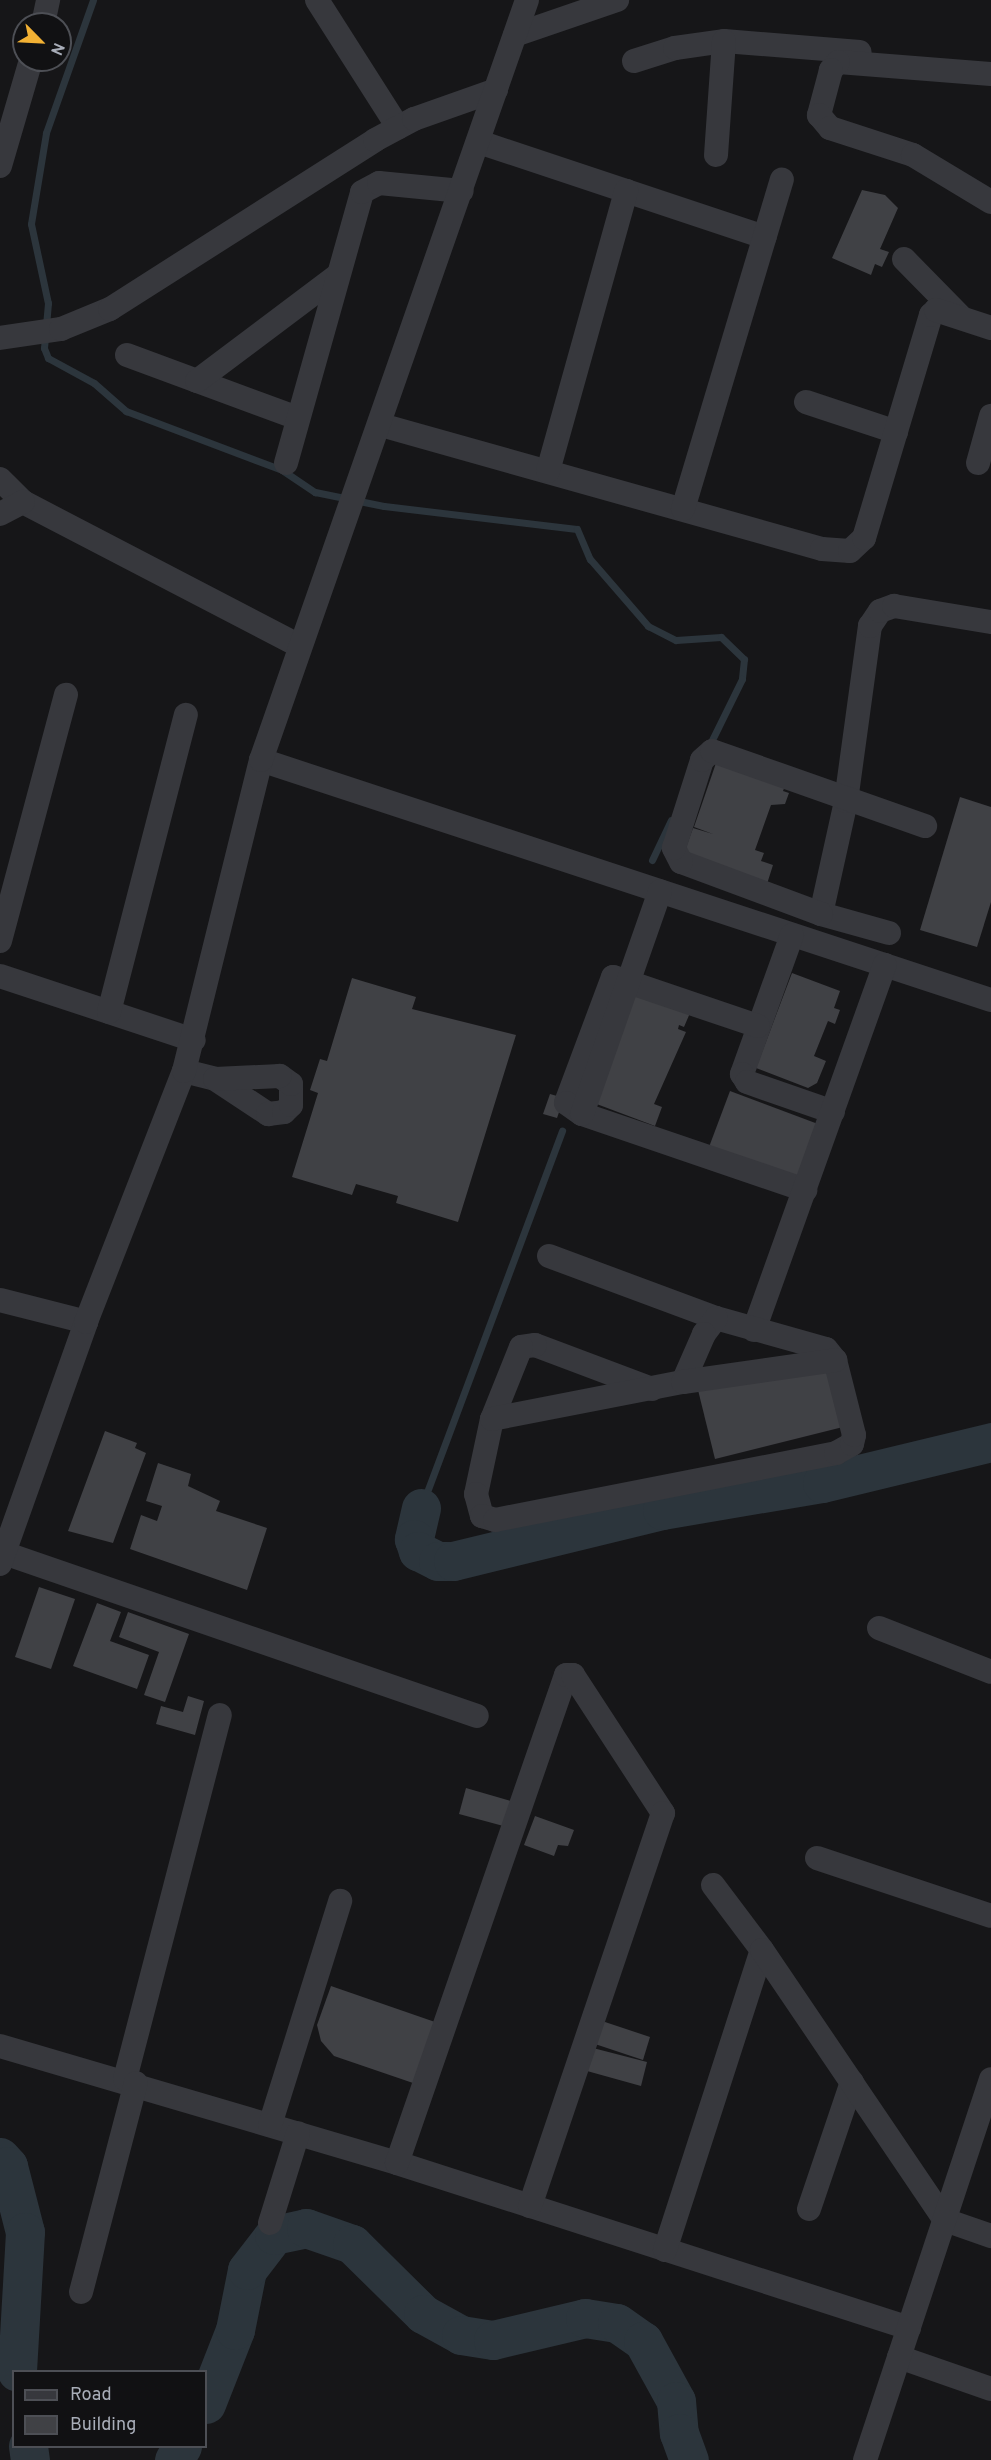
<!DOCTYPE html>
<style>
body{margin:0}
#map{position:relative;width:991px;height:2460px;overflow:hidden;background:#161618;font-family:Overpass,sans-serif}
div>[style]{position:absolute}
.stream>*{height:7px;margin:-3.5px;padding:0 3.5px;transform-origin:3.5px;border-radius:3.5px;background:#2c353c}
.river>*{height:39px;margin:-19.5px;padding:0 19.5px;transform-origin:19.5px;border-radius:19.5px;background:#2c353c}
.building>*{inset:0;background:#404145}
.minor>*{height:24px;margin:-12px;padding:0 12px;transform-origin:12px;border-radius:12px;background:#37383d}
span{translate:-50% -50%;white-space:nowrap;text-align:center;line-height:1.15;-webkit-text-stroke:4.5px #111113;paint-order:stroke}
.legend{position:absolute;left:12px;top:2370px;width:195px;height:78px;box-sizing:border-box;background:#111113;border:2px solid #4d4f55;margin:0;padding:8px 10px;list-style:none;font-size:18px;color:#a8adb8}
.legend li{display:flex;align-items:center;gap:12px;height:30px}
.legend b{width:30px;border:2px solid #4d4f55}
.north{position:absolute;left:12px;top:12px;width:60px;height:60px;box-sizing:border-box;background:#111113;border:2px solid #4d4f55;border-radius:50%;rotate:114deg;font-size:16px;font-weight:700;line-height:24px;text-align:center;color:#a8adb8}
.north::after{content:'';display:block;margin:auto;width:21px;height:27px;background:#f2b134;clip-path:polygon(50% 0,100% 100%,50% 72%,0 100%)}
</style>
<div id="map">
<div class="stream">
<i style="left:93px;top:0;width:141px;rotate:109.5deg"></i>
<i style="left:46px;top:133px;width:92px;rotate:99.4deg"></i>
<i style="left:31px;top:224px;width:81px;rotate:77.9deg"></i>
<i style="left:48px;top:303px;width:45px;rotate:95.1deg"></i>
<i style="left:44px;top:348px;width:11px;rotate:68deg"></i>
<i style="left:48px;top:358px;width:52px;rotate:28.5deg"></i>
<i style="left:94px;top:383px;width:43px;rotate:41.2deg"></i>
<i style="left:126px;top:411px;width:167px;rotate:20.7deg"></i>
<i style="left:282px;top:470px;width:40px;rotate:34deg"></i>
<i style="left:315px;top:492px;width:70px;rotate:11.5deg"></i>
<i style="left:384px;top:506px;width:194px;rotate:6.8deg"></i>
<i style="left:577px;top:529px;width:33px;rotate:67deg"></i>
<i style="left:590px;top:559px;width:89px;rotate:49.1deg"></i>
<i style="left:648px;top:626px;width:31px;rotate:27deg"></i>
<i style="left:676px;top:640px;width:45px;rotate:-3.8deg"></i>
<i style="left:721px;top:637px;width:32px;rotate:44deg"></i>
<i style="left:744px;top:659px;width:20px;rotate:96deg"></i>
<i style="left:742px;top:679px;width:75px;rotate:116.2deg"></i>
<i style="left:652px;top:860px;width:44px;rotate:-64.6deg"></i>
<i style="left:421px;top:1508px;width:403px;rotate:-69.5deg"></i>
</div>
<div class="river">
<i style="left:421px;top:1508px;width:32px;rotate:103deg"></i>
<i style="left:414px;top:1539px;width:13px;rotate:72deg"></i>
<i style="left:418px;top:1551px;width:22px;rotate:27deg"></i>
<i style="left:438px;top:1561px;width:15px"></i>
<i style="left:453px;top:1561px;width:215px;rotate:-13.7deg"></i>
<i style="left:662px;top:1510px;width:162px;rotate:-9.6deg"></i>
<i style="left:822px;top:1483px;width:174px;rotate:-13.6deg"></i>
<i style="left:0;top:2157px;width:12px;rotate:48deg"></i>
<i style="left:8px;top:2166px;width:68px;rotate:75.6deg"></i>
<i style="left:25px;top:2232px;width:140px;rotate:93.3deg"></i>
<i style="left:206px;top:2404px;width:79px;rotate:-68.6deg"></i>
<i style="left:235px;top:2330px;width:61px;rotate:-78.7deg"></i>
<i style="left:247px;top:2270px;width:44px;rotate:-52.4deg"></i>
<i style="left:274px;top:2235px;width:33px;rotate:-12deg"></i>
<i style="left:306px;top:2228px;width:49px;rotate:19.2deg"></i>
<i style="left:352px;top:2244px;width:100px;rotate:44.6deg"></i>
<i style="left:423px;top:2314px;width:43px;rotate:28.9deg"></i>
<i style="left:461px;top:2335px;width:32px;rotate:9deg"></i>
<i style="left:493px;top:2340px;width:95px;rotate:-13.4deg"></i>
<i style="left:585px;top:2318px;width:32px;rotate:9deg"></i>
<i style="left:617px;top:2323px;width:32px;rotate:35deg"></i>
<i style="left:643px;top:2341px;width:68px;rotate:61.2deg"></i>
<i style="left:676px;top:2401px;width:32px;rotate:85deg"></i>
<i style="left:679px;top:2433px;width:29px;rotate:70deg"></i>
<i style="left:28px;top:2446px;width:14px;rotate:82deg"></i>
<i style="left:174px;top:2460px;width:16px;rotate:-60deg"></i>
</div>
<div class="building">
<i style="clip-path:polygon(862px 190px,885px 195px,898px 208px,880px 249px,889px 252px,882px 267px,875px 264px,871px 275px,832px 258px)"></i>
<i style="clip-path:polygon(716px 763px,785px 786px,783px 791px,789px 793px,785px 804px,771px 805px,755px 850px,764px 853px,761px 861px,773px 865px,767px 884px,683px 856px,693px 828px,713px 834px,694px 827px)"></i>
<i style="clip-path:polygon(960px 797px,991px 807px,991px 902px,977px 947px,920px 930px)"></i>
<i style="clip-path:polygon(792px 973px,840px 991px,834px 1008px,840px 1010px,835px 1024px,828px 1021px,814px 1056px,826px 1061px,817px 1083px,808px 1088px,756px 1068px)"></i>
<i style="clip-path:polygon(352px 978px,416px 997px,412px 1009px,516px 1035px,458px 1222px,396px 1203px,398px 1196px,356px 1184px,352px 1195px,292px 1177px,318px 1093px,310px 1090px,320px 1059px,327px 1061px)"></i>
<i style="clip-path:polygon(635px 992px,690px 1013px,684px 1027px,679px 1025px,678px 1029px,686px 1032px,654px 1104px,662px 1107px,655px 1126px,594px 1103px)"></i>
<i style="clip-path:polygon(730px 1091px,818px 1124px,802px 1182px,709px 1147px)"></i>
<i style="clip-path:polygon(550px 1094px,564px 1098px,557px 1118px,543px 1114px)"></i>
<i style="clip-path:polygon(839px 1356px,855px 1424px,715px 1459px,698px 1390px)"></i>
<i style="clip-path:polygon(105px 1431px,137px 1443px,135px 1448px,146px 1453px,113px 1543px,68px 1531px)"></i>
<i style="clip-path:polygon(158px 1463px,191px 1474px,188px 1486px,220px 1501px,216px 1511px,267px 1528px,247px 1590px,130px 1549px,141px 1515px,157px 1521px,162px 1506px,146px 1501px)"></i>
<i style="clip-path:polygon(39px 1587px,75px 1599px,51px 1669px,15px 1657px)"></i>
<i style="clip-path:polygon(97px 1603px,121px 1612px,110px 1641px,149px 1655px,137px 1689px,73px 1666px)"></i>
<i style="clip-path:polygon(128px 1612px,189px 1634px,165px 1702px,144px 1695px,159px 1652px,119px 1637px)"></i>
<i style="clip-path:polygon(188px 1696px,204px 1701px,195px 1735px,156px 1724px,161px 1706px,183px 1712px)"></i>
<i style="clip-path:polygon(466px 1788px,514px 1802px,507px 1827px,459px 1814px)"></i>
<i style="clip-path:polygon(535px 1816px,574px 1830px,568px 1846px,558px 1845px,554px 1856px,524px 1845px)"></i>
<i style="clip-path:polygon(331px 1986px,435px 2022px,413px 2083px,334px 2056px,321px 2041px,317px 2025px)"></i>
<i style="clip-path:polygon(602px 2021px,650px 2037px,643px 2060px,595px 2044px)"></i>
<i style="clip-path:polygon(593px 2048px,647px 2062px,641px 2086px,587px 2071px)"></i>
</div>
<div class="minor">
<i style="left:317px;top:0;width:151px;rotate:57.5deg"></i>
<i style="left:43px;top:24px;width:25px;rotate:-78deg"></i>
<i style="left:515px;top:35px;width:108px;rotate:-18.9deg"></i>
<i style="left:634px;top:61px;width:43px;rotate:-17.6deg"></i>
<i style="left:675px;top:48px;width:49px;rotate:-8.1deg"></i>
<i style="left:724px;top:41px;width:136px;rotate:4.6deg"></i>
<i style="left:991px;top:74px;width:153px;rotate:-175.5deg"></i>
<i style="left:838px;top:62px;width:11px;rotate:131deg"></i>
<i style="left:831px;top:70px;width:47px;rotate:104.9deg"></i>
<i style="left:819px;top:115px;width:17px;rotate:50deg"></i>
<i style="left:830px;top:128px;width:87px;rotate:18deg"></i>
<i style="left:913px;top:155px;width:91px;rotate:31.1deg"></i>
<i style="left:479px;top:142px;width:301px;rotate:18.4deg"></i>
<i style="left:716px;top:155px;width:114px;rotate:-86deg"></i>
<i style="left:0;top:166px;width:110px;rotate:-73.7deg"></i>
<i style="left:904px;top:259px;width:80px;rotate:45.5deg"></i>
<i style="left:0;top:338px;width:62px;rotate:-8.4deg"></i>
<i style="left:61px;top:329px;width:53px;rotate:-22.2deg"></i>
<i style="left:110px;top:309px;width:314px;rotate:-32.5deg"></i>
<i style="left:375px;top:140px;width:44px;rotate:-28.3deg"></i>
<i style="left:414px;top:119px;width:87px;rotate:-19.5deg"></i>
<i style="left:127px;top:355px;width:179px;rotate:20.3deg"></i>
<i style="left:197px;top:381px;width:175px;rotate:-36.9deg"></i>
<i style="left:806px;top:402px;width:95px;rotate:18.4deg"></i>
<i style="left:381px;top:425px;width:458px;rotate:15.7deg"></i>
<i style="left:822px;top:549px;width:28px;rotate:4deg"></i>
<i style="left:850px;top:551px;width:19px;rotate:-43deg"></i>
<i style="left:864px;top:538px;width:233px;rotate:-73.3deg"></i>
<i style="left:931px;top:315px;width:7px;rotate:-45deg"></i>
<i style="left:936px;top:310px;width:58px;rotate:18.1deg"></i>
<i style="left:286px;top:463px;width:281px;rotate:-74.3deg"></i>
<i style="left:362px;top:192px;width:19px;rotate:-28deg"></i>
<i style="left:379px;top:183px;width:83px;rotate:5.5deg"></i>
<i style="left:978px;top:463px;width:49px;rotate:-74.5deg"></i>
<i style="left:548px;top:471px;width:291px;rotate:-74.4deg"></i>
<i style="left:0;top:479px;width:33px;rotate:45deg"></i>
<i style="left:23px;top:502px;width:310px;rotate:27.5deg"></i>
<i style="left:683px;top:509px;width:344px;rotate:-73.3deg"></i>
<i style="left:0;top:514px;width:26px;rotate:-28deg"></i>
<i style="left:261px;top:760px;width:768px;rotate:18.2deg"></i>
<i style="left:821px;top:914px;width:116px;rotate:-77.5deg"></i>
<i style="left:846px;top:801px;width:177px;rotate:-82.2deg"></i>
<i style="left:870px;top:626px;width:18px;rotate:-56deg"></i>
<i style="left:880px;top:611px;width:15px;rotate:-20deg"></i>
<i style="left:894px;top:606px;width:98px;rotate:9.4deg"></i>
<i style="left:889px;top:933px;width:71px;rotate:-164.4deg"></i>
<i style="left:821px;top:914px;width:149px;rotate:-159.6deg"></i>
<i style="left:681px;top:862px;width:16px;rotate:-117deg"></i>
<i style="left:674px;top:848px;width:92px;rotate:-72.3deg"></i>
<i style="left:702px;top:760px;width:13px;rotate:-42deg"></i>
<i style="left:712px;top:751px;width:226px;rotate:19.4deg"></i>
<i style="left:792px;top:935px;width:148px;rotate:109.8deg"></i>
<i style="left:742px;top:1074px;width:9px;rotate:58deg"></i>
<i style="left:747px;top:1082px;width:91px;rotate:19.2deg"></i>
<i style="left:0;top:941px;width:255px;rotate:-75deg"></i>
<i style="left:0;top:976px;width:204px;rotate:18.3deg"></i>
<i style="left:109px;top:1012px;width:307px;rotate:-75.5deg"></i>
<i style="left:758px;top:1026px;width:153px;rotate:-161.3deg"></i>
<i style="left:613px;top:977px;width:134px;rotate:110.5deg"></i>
<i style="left:566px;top:1103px;width:19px;rotate:35deg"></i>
<i style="left:582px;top:1114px;width:236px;rotate:18.8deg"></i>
<i style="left:184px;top:1071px;width:32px;rotate:14deg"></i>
<i style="left:215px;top:1079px;width:64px;rotate:33.4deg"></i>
<i style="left:268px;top:1114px;width:16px;rotate:-7deg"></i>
<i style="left:284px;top:1112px;width:10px;rotate:-45deg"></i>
<i style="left:291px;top:1105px;width:21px;rotate:-90deg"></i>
<i style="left:291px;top:1084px;width:14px;rotate:-144deg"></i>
<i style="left:280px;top:1076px;width:65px;rotate:177.4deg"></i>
<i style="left:582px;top:1114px;width:236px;rotate:-70.7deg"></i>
<i style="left:549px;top:1256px;width:178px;rotate:20.4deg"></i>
<i style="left:0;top:1300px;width:89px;rotate:14.3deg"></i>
<i style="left:754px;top:1330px;width:388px;rotate:-70.3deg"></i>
<i style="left:652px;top:1389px;width:125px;rotate:-159.4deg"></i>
<i style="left:535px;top:1345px;width:14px;rotate:172deg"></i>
<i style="left:521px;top:1347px;width:78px;rotate:111.9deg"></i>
<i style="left:492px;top:1419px;width:77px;rotate:102deg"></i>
<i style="left:476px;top:1494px;width:23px;rotate:75deg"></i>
<i style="left:482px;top:1516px;width:14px;rotate:17deg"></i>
<i style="left:495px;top:1520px;width:348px;rotate:-11.1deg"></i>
<i style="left:836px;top:1453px;width:18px;rotate:-29deg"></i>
<i style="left:852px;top:1444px;width:9px;rotate:-77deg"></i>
<i style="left:854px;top:1435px;width:77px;rotate:-104.2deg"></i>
<i style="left:835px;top:1360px;width:14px;rotate:-129deg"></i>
<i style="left:826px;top:1349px;width:114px;rotate:-164.3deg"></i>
<i style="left:716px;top:1318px;width:20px;rotate:127deg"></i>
<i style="left:704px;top:1334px;width:52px;rotate:113.6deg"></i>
<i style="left:492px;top:1419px;width:195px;rotate:-11deg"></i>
<i style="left:683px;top:1382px;width:154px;rotate:-8.2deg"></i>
<i style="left:4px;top:1553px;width:500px;rotate:19.01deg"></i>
<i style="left:0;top:1564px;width:257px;rotate:-70.4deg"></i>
<i style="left:86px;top:1322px;width:269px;rotate:-68.7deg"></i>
<i style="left:184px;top:1071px;width:320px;rotate:-76.1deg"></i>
<i style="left:261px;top:760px;width:805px;rotate:-70.71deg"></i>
<i style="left:879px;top:1628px;width:120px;rotate:21.4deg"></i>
<i style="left:817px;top:1858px;width:183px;rotate:18.4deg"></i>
<i style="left:713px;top:1885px;width:81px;rotate:53deg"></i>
<i style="left:0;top:2046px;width:414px;rotate:16.4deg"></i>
<i style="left:397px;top:2163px;width:538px;rotate:17.86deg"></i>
<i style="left:125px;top:2079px;width:376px;rotate:-75.4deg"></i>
<i style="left:270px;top:2125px;width:235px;rotate:-72.6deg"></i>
<i style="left:397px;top:2163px;width:516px;rotate:-70.9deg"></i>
<i style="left:566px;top:1675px;width:7px"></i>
<i style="left:573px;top:1675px;width:165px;rotate:56.9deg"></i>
<i style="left:663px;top:1813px;width:415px;rotate:108.7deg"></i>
<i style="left:809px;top:2209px;width:134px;rotate:-71.3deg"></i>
<i style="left:270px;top:2223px;width:94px;rotate:-72.7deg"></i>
<i style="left:665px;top:2250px;width:315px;rotate:-72.1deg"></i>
<i style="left:762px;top:1950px;width:326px;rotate:55.9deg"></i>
<i style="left:945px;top:2220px;width:49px;rotate:19.2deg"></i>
<i style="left:81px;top:2292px;width:216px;rotate:-75.3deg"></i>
<i style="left:899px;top:2357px;width:97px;rotate:19.2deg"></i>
<i style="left:865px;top:2460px;width:401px;rotate:-71.7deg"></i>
</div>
<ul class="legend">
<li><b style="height:8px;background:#37383d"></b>Road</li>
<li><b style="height:16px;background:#404145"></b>Building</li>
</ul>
<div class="north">N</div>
</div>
